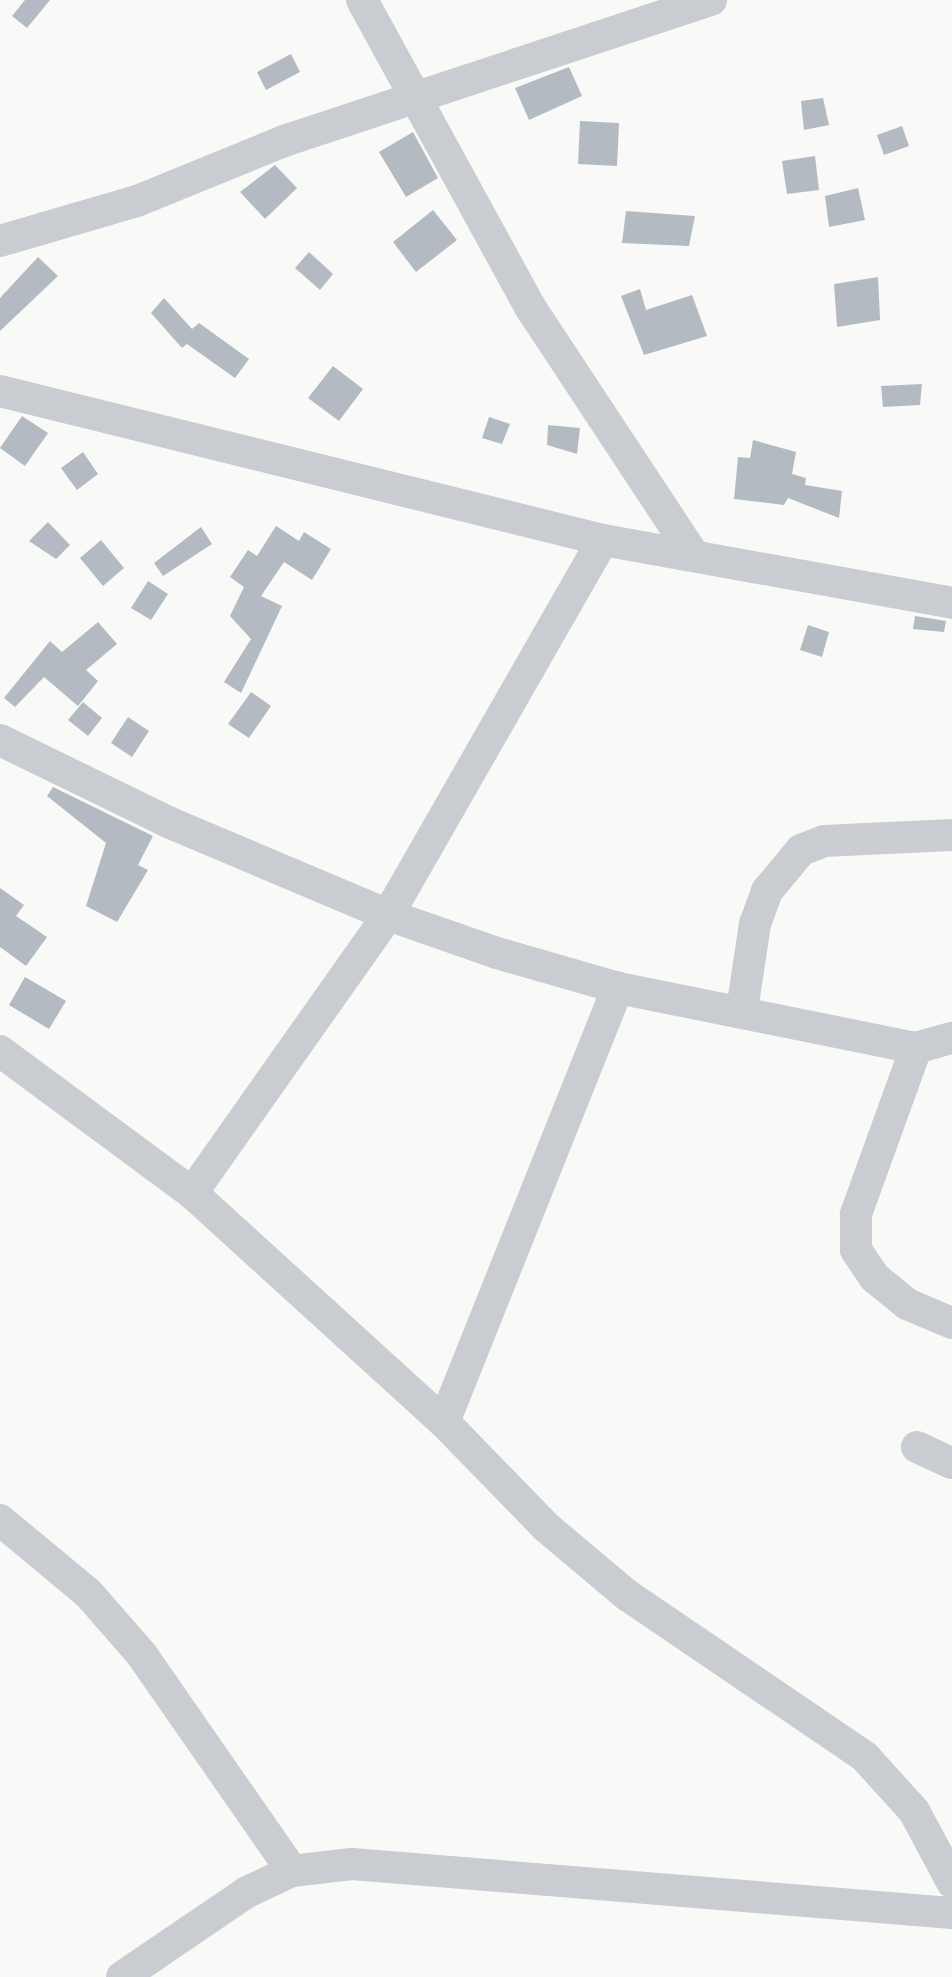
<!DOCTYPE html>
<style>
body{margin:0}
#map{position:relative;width:952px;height:1977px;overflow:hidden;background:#f9faf7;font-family:"Roboto Condensed",sans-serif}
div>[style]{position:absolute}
.building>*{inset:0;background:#b4bac2}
.minor>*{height:32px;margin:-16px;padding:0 16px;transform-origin:16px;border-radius:16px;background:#c9ccd1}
span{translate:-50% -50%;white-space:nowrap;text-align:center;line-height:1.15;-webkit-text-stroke:8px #fff;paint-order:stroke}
</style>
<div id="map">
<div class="building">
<i style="clip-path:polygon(25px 0,50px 0,27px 28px,12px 16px)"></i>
<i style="clip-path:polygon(291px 54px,300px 72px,266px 90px,257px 72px)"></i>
<i style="clip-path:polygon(569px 67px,582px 96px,529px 120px,515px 88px)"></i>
<i style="clip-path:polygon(823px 98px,829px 125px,804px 130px,801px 101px)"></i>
<i style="clip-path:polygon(580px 121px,619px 123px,617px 166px,578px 164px)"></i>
<i style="clip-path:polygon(902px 126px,909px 146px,884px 155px,877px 135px)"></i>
<i style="clip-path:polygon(413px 132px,438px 178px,406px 197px,379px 152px)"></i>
<i style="clip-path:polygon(815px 156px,819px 190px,787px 194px,782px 161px)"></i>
<i style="clip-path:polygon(275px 165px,297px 188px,265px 219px,240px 192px)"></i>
<i style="clip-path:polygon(858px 188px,865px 220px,829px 227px,825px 196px)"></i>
<i style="clip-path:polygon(433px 210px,457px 240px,416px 272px,393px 242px)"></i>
<i style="clip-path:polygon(626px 211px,695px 216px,689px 246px,622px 243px)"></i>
<i style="clip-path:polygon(309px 252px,333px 274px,320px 290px,295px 268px)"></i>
<i style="clip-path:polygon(38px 257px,58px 276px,0 331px,0 298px)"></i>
<i style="clip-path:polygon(878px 277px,880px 320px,837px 327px,834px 284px)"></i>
<i style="clip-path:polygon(640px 289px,646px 310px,692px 295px,707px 336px,644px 355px,621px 296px)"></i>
<i style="clip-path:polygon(164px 298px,192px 329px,199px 323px,249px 359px,235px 378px,187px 344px,182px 348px,151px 313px)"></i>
<i style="clip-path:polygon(333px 366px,363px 389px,339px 421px,308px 398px)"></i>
<i style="clip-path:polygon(922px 384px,920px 405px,883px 407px,881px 386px)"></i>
<i style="clip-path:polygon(22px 416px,48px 433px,25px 466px,0 448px)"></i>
<i style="clip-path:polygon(489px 417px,510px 424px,502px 444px,482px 438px)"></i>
<i style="clip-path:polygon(548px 425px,580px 428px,577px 454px,547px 445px)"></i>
<i style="clip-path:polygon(753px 440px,796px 452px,792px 474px,806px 478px,805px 485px,842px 491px,839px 518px,788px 498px,784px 505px,734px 499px,738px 457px,750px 458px)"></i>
<i style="clip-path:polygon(83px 452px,98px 474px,77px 490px,61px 468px)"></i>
<i style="clip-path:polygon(48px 522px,70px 545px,56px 559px,29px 541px)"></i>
<i style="clip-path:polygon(276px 526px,299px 541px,304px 532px,331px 549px,312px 580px,284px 562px,261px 596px,282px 606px,241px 693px,224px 682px,251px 639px,230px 616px,244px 587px,230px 577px,248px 550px,257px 556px)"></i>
<i style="clip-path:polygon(201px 527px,212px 544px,163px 576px,154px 563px)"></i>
<i style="clip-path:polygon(101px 540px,124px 568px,103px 586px,80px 558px)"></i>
<i style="clip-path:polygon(148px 581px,168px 594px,151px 620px,131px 608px)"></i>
<i style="clip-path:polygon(915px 616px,946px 621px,944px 632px,913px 629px)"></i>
<i style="clip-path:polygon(98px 622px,117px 644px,86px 670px,98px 681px,78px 706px,44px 677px,15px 707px,4px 698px,50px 641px,62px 652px)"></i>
<i style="clip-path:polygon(808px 625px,829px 632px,822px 657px,800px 650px)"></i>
<i style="clip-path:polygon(251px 692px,271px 706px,249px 738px,228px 724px)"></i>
<i style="clip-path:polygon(83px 702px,102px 718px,88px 736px,68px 720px)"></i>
<i style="clip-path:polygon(128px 717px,149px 731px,132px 757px,111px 743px)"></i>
<i style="clip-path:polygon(53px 787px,153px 836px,138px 865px,148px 870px,117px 922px,86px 906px,106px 843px,47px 796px)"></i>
<i style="clip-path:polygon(0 888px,24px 905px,16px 916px,47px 937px,26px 966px,0 947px)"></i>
<i style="clip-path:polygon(25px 977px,66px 1001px,49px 1029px,9px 1005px)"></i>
</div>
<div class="minor">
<i style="left:362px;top:0;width:350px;rotate:61.3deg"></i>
<i style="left:530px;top:307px;width:298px;rotate:56.6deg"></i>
<i style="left:0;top:241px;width:143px;rotate:-16.3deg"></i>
<i style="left:137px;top:201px;width:159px;rotate:-22.2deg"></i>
<i style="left:284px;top:141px;width:450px;rotate:-18.3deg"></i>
<i style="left:0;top:391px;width:621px;rotate:13.88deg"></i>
<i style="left:603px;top:540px;width:355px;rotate:10.2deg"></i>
<i style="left:0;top:740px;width:187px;rotate:26deg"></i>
<i style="left:168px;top:822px;width:239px;rotate:22.9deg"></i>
<i style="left:388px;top:915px;width:115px;rotate:19.2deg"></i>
<i style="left:497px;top:953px;width:126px;rotate:16.1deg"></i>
<i style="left:618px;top:988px;width:304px;rotate:11.4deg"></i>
<i style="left:916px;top:1048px;width:37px;rotate:-16deg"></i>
<i style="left:742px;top:1010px;width:87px;rotate:-81.4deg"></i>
<i style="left:755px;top:924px;width:35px;rotate:-70deg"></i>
<i style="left:767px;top:891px;width:53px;rotate:-50.3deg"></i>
<i style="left:801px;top:850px;width:25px;rotate:-21deg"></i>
<i style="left:824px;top:841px;width:128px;rotate:-2.7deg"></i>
<i style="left:916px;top:1048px;width:177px;rotate:109.9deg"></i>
<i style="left:856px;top:1214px;width:36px;rotate:90deg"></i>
<i style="left:856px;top:1250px;width:32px;rotate:56deg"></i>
<i style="left:874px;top:1277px;width:43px;rotate:39.3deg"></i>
<i style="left:907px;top:1304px;width:49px;rotate:22.9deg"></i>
<i style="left:0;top:1051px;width:239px;rotate:36.5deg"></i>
<i style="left:192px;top:1193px;width:341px;rotate:42.3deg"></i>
<i style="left:444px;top:1422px;width:146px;rotate:45.8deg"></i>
<i style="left:546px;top:1527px;width:106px;rotate:40deg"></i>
<i style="left:627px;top:1595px;width:288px;rotate:34.2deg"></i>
<i style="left:865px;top:1757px;width:73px;rotate:47.8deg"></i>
<i style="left:914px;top:1811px;width:81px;rotate:61.8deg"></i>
<i style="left:192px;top:1193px;width:340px;rotate:-54.8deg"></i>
<i style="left:388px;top:915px;width:432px;rotate:-60.2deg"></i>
<i style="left:444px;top:1422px;width:468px;rotate:-68.2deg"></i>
<i style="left:917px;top:1447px;width:38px;rotate:25deg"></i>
<i style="left:0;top:1520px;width:114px;rotate:39.7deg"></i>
<i style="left:88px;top:1593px;width:82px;rotate:48.9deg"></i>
<i style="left:142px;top:1655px;width:263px;rotate:55.2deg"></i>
<i style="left:122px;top:1977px;width:151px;rotate:-34.2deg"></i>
<i style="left:247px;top:1892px;width:50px;rotate:-25deg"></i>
<i style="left:292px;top:1871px;width:60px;rotate:-6.7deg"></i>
<i style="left:352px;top:1864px;width:602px;rotate:4.67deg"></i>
</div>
</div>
